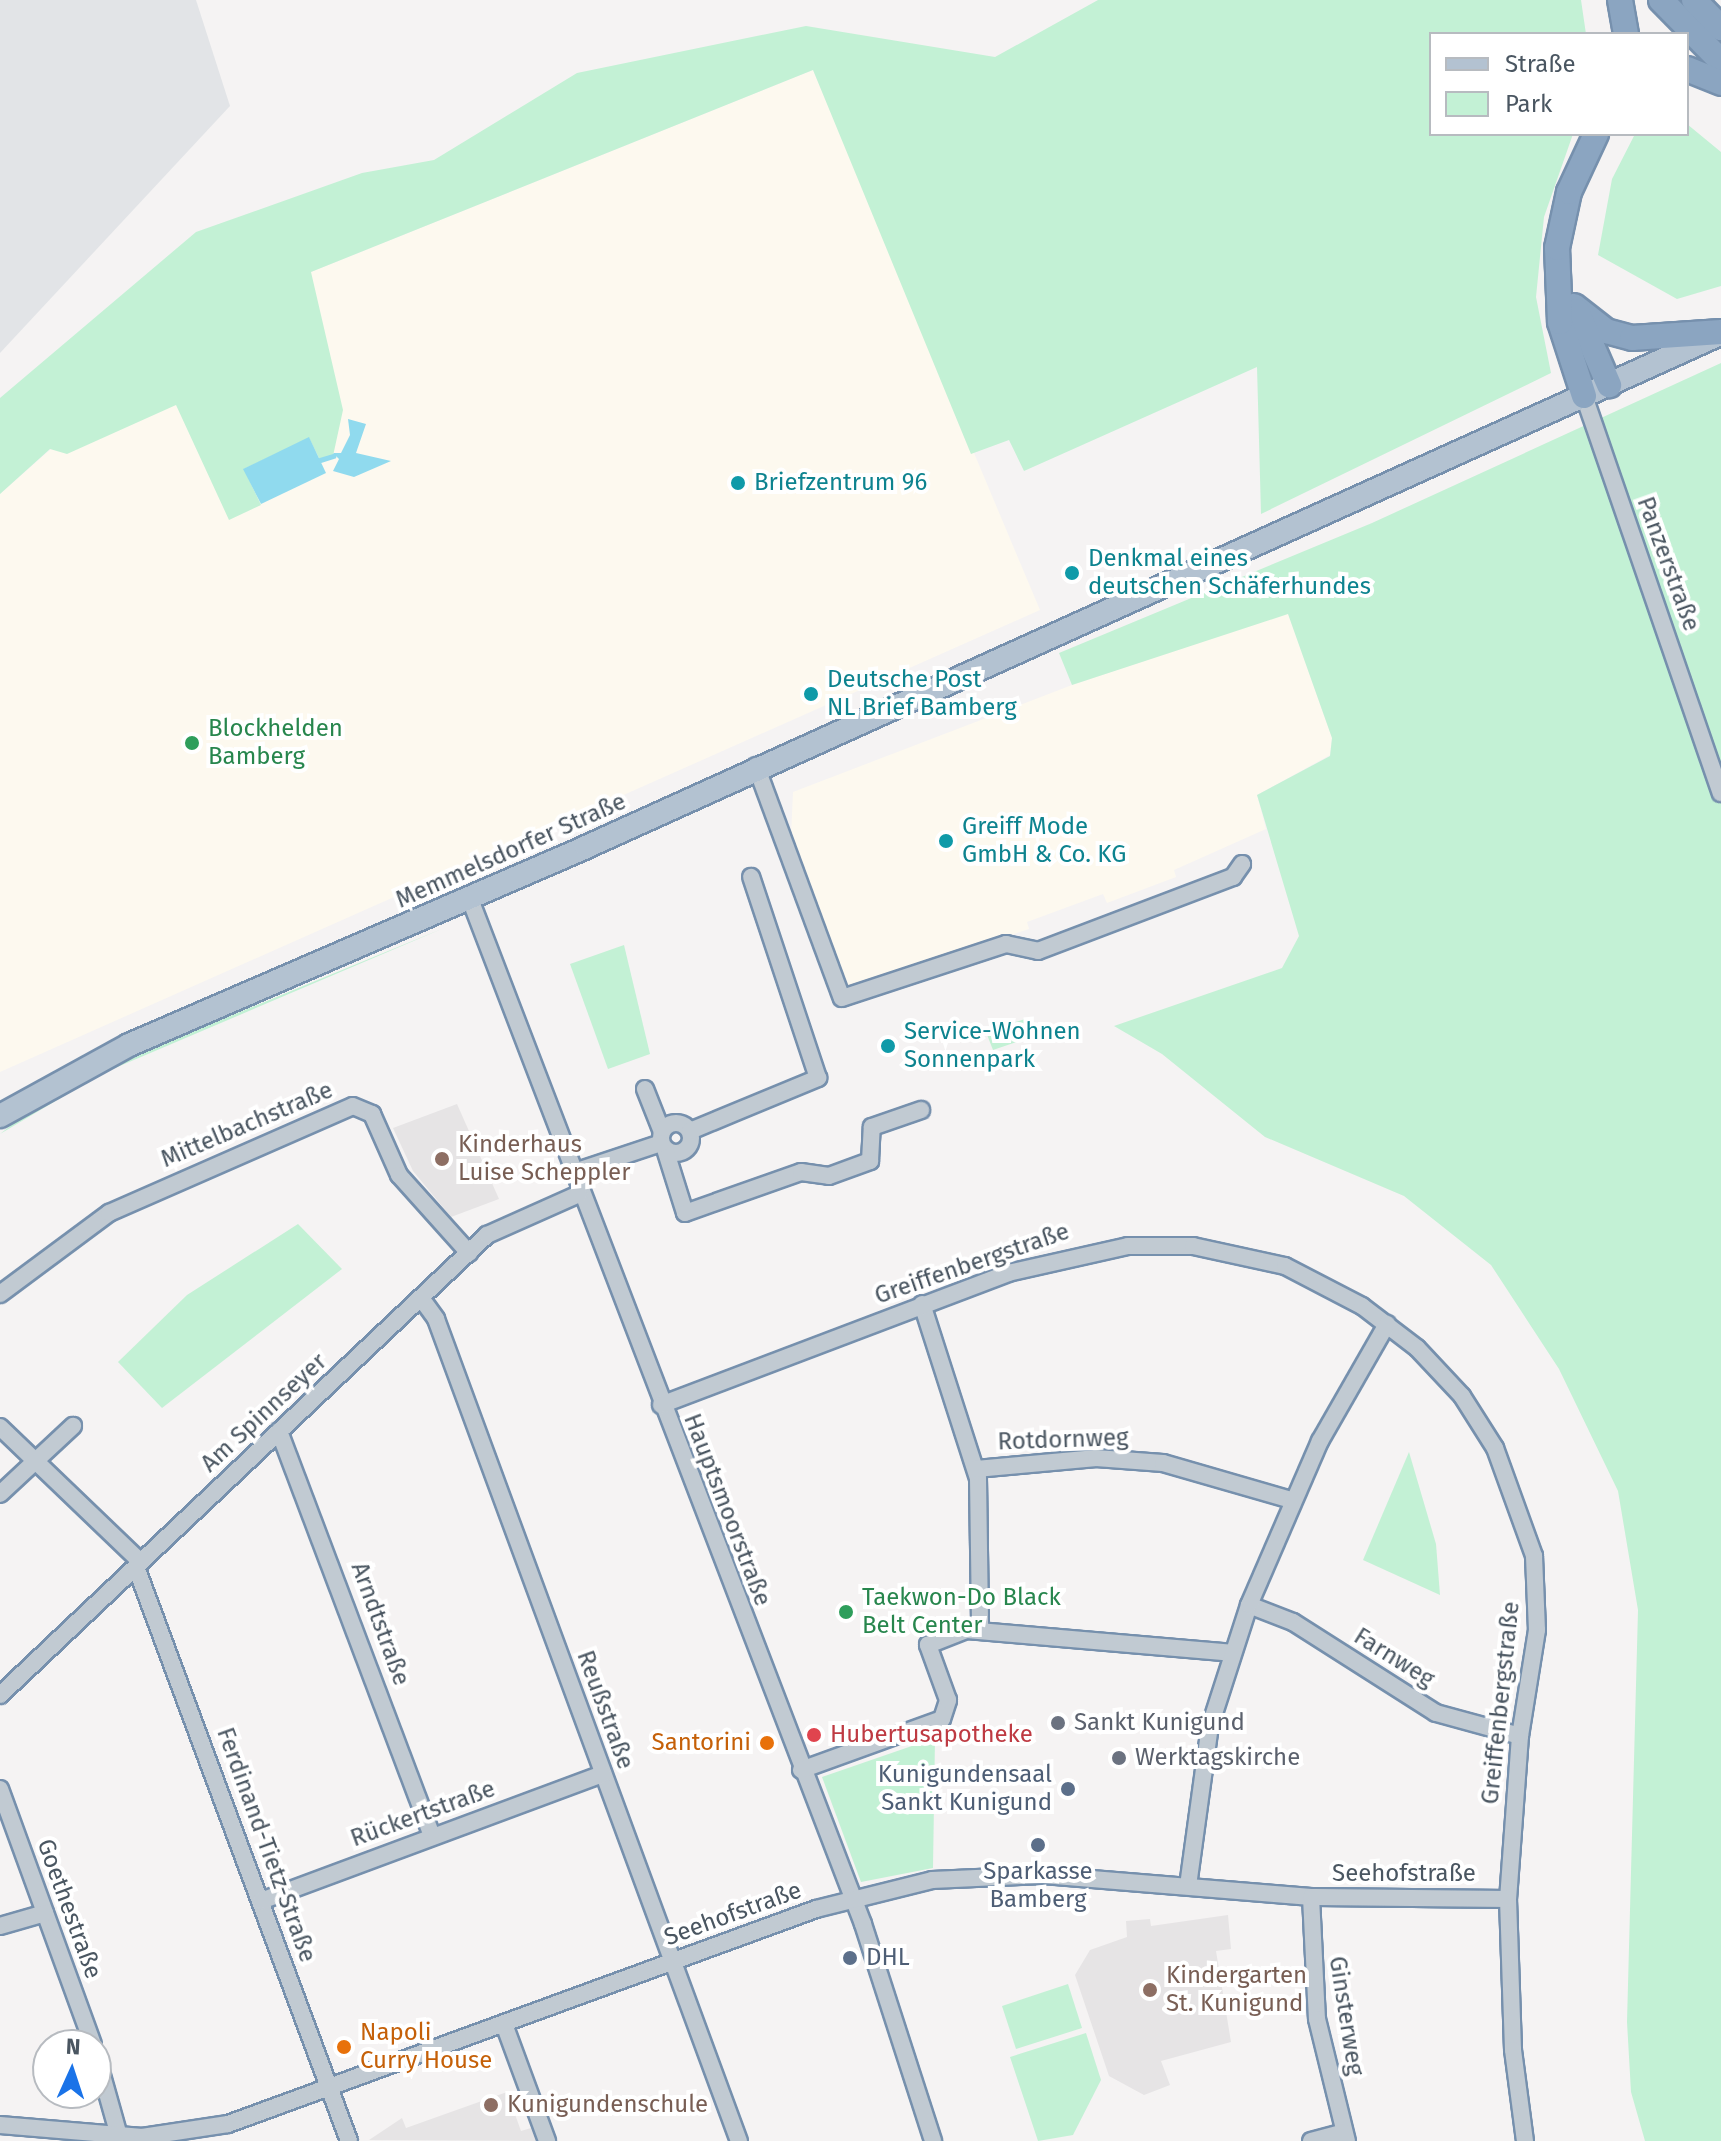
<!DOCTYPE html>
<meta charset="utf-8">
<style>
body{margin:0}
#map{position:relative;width:1721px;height:2141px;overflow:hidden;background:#f5f3f3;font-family:"Fira Sans",sans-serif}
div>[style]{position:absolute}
.commercial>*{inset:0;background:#fdf9ef}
.education>*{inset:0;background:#e6e4e5}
.airport>*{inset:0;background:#e2e4e7}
.green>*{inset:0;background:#c3f1d5}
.water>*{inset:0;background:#90daee}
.stream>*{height:5px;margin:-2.5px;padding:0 2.5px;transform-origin:2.5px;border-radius:2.5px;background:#90daee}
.roads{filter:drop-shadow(2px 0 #7690ad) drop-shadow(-2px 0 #7690ad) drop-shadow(0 2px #7690ad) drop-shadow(0 -2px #7690ad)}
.minor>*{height:16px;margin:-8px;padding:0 8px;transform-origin:8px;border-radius:8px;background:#c1cad2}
.minor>.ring{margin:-8px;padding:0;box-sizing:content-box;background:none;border:16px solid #c1cad2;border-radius:50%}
.major>*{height:22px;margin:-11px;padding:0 11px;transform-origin:11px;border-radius:11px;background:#b3c2d1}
.highway>*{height:24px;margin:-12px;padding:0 12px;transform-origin:12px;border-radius:12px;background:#8ba5c1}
.dots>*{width:22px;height:22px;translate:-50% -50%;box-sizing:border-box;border:4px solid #fff;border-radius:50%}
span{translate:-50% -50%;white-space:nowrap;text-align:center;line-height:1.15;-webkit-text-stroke:8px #fff;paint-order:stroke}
.culture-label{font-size:24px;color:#0d838f}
.left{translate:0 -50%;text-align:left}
.street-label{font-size:24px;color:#4a5661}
.leisure-label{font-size:24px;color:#27864d}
.education-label{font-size:24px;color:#785e54}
.worship-label{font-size:24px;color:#5b616d}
.health-label{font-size:24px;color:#be3a42}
.food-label{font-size:24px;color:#c56008}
.right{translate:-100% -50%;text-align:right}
.service-label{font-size:24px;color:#4e5e75}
.legend{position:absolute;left:1429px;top:32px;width:260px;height:104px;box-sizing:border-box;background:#fff;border:2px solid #b7bbc0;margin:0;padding:10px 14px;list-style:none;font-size:24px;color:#4a5661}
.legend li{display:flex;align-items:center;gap:16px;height:40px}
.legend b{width:40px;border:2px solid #b7bbc0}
.north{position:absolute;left:32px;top:2029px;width:80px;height:80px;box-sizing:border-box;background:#fff;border:2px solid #b7bbc0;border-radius:50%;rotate:3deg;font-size:22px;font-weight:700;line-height:32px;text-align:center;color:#4a5661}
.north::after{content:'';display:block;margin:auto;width:28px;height:36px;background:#1a73e8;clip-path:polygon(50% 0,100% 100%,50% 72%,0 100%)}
</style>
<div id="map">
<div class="commercial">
<i style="clip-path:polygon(813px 70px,1040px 610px,0 1072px,0 494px,51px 449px,311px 272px)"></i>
<i style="clip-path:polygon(1288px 613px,1332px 738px,1330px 755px,1257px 795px,1266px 829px,1174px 870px,1176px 877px,1107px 903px,1103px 894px,1027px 922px,1029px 929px,844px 991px,791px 836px,793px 792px,1072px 685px)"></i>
</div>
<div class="education">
<i style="clip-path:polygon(457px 1104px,499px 1199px,451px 1217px,413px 1171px,393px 1128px)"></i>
<i style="clip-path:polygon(1228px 1915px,1231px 1949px,1216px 1951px,1231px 2042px,1161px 2061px,1170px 2085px,1144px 2095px,1109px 2076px,1075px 1975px,1090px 1950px,1127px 1937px,1126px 1921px,1150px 1919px,1151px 1926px)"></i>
<i style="clip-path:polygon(507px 2092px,521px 2131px,531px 2128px,536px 2141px,369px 2140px,402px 2118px,406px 2128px)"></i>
</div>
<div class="airport">
<i style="clip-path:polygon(0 0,196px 0,230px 106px,0 353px)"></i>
</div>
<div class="green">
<i style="clip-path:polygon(1098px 0,1581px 0,1586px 34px,1431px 34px,1431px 134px,1573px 134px,1544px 217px,1536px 297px,1551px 373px,1261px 514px,1257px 367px,1024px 471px,1009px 440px,971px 454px,813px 70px,311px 272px,343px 410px,333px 456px,320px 460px,309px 438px,244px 469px,261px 505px,229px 520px,176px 405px,67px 454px,50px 449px,0 494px,0 398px,196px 232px,362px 173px,434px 160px,577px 73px,806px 26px,995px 57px)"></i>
<i style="clip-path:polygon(1687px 124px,1721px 152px,1721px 286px,1677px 299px,1598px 255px,1612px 179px,1635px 134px,1687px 134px)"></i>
<i style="clip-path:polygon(1721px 363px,1721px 2141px,1645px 2141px,1631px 2092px,1627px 2022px,1638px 1610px,1618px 1491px,1559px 1369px,1491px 1265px,1404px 1196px,1265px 1137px,1162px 1054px,1114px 1026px,1282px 968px,1299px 936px,1257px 795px,1330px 756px,1332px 738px,1288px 614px,1072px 685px,1059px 653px,1372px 523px)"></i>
<i style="clip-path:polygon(444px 928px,101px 1074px,0 1134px,52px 1093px,106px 1067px)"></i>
<i style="clip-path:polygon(624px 945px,650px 1054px,608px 1069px,570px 964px)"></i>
<i style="clip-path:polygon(1028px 1018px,1034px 1036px,993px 1050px,986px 1032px)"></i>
<i style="clip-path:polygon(298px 1224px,342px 1269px,162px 1408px,118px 1362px,187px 1295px)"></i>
<i style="clip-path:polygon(1409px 1452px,1436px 1544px,1440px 1595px,1363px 1560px)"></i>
<i style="clip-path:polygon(935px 1738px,933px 1868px,861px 1882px,822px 1777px)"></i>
<i style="clip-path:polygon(1068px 1984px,1082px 2028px,1016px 2049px,1002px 2006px)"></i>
<i style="clip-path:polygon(1086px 2033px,1101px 2080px,1073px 2135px,1038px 2141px,1010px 2057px)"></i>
</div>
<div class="water">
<i style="clip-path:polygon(348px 419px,366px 424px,356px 453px,391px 461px,354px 477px,333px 471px,339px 459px,333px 453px,341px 453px,350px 435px)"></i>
<i style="clip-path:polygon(309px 437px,326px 473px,261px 504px,243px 469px)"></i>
</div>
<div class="stream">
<i style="left:320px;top:460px;width:14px;rotate:-17deg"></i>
</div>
<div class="roads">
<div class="minor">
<i style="left:1584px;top:396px;width:420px;rotate:71deg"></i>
<i style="left:756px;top:766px;width:247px;rotate:69.7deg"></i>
<i style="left:842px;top:998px;width:173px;rotate:-18.2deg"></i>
<i style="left:1006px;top:944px;width:33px;rotate:12deg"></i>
<i style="left:1038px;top:951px;width:209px;rotate:-20.8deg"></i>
<i style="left:1233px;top:877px;width:16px;rotate:-55deg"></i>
<i style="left:470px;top:899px;width:1098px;rotate:69.02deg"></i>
<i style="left:863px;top:1924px;width:228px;rotate:72.1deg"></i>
<i style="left:645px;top:1089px;width:46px;rotate:68.4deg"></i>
<i class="ring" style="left:661px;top:1123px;width:14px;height:14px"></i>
<i style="left:690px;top:1131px;width:139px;rotate:-22.5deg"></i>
<i style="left:818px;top:1078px;width:212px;rotate:-108.4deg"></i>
<i style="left:665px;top:1149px;width:67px;rotate:72.6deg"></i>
<i style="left:685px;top:1213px;width:123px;rotate:-19.5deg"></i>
<i style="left:801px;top:1172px;width:28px;rotate:8deg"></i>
<i style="left:829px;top:1176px;width:44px;rotate:-20.1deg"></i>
<i style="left:870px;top:1161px;width:34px;rotate:-87deg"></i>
<i style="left:872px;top:1127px;width:52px;rotate:-19.1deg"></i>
<i style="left:571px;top:1173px;width:95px;rotate:-18.4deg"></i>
<i style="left:0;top:1294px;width:136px;rotate:-36.6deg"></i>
<i style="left:109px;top:1213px;width:266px;rotate:-23.7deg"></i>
<i style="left:353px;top:1106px;width:21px;rotate:23deg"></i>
<i style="left:372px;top:1114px;width:67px;rotate:66.1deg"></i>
<i style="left:399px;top:1175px;width:105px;rotate:48.1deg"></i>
<i style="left:421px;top:1298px;width:26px;rotate:54deg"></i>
<i style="left:436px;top:1319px;width:876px;rotate:69.77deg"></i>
<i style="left:922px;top:1304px;width:183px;rotate:72.2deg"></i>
<i style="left:978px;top:1478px;width:151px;rotate:89.2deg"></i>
<i style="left:661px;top:1405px;width:371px;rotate:-20.8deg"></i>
<i style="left:1008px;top:1273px;width:123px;rotate:-12.7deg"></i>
<i style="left:1128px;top:1246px;width:65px"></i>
<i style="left:1193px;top:1246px;width:94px;rotate:12.3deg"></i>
<i style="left:1285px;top:1266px;width:87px;rotate:27.5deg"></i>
<i style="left:1362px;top:1306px;width:69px;rotate:37.4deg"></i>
<i style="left:1417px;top:1348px;width:66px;rotate:46.8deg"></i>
<i style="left:1462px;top:1396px;width:62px;rotate:57.6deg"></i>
<i style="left:1495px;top:1448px;width:115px;rotate:70.1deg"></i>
<i style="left:1534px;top:1556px;width:74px;rotate:87.7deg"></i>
<i style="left:1537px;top:1630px;width:107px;rotate:99.1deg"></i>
<i style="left:1520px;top:1736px;width:163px;rotate:94.2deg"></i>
<i style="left:1508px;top:1899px;width:151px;rotate:88.1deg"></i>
<i style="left:1513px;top:2050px;width:92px;rotate:82.5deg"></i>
<i style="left:0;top:1427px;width:195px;rotate:43.8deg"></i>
<i style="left:279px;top:1431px;width:432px;rotate:69.3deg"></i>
<i style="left:976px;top:1469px;width:121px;rotate:-5.2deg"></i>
<i style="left:1096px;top:1458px;width:67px;rotate:4.3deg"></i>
<i style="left:1163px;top:1463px;width:133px;rotate:16.1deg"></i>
<i style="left:0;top:1494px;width:100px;rotate:-43deg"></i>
<i style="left:136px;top:1567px;width:612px;rotate:69.64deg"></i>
<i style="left:1249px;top:1605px;width:47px;rotate:21.1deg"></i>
<i style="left:1293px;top:1622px;width:169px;rotate:32.5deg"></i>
<i style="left:1436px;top:1713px;width:87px;rotate:15.3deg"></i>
<i style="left:0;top:1695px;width:670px;rotate:-43.37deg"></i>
<i style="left:487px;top:1235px;width:101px;rotate:-24deg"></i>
<i style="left:801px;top:1770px;width:150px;rotate:-19.9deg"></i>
<i style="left:942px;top:1719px;width:20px;rotate:-72deg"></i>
<i style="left:948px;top:1700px;width:59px;rotate:-110deg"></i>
<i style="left:928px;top:1645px;width:41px;rotate:-21.5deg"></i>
<i style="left:966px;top:1630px;width:267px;rotate:4.9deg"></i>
<i style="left:0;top:1789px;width:272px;rotate:70deg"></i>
<i style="left:1188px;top:1886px;width:162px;rotate:-82.2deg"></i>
<i style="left:1210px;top:1726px;width:127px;rotate:-72.1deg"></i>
<i style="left:1249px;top:1605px;width:179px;rotate:-66.6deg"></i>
<i style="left:1320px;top:1441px;width:135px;rotate:-60.2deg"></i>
<i style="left:1311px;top:1897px;width:122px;rotate:87.2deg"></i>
<i style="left:1317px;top:2019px;width:126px;rotate:76.2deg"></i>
<i style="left:261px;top:1901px;width:365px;rotate:-20.4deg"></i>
<i style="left:0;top:1926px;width:47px;rotate:-16.1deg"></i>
<i style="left:504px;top:2024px;width:125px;rotate:69.8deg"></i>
<i style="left:96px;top:2054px;width:85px;rotate:74.3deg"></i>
<i style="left:0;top:2125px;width:143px;rotate:4.8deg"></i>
<i style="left:142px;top:2137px;width:87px;rotate:-8.6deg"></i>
<i style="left:228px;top:2124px;width:626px;rotate:-20.08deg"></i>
<i style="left:816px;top:1909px;width:120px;rotate:-14deg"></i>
<i style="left:932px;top:1880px;width:111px;rotate:-2.6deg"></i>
<i style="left:1043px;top:1875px;width:269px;rotate:4.7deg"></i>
<i style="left:1311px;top:1897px;width:197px;rotate:0.6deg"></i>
<i style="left:1311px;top:2141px;width:34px;rotate:-15deg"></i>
</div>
<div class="major">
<i style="left:0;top:1116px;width:147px;rotate:-28.8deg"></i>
<i style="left:129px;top:1045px;width:498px;rotate:-23.4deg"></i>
<i style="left:586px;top:847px;width:1245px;rotate:-24.34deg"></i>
</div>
<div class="highway">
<i style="left:1620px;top:0;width:35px;rotate:80deg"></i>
<i style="left:1661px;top:0;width:86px;rotate:45.5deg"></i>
<i style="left:1694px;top:0;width:39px;rotate:46deg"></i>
<i style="left:1687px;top:69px;width:37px;rotate:22deg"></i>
<i style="left:1574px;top:306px;width:41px;rotate:38deg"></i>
<i style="left:1606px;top:331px;width:27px;rotate:15deg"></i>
<i style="left:1632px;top:338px;width:89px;rotate:-3.9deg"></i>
<i style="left:1577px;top:311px;width:81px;rotate:66.6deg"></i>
<i style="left:1584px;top:396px;width:78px;rotate:-108deg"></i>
<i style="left:1560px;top:322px;width:74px;rotate:-92.3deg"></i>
<i style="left:1557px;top:248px;width:57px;rotate:-77.9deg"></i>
<i style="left:1569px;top:192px;width:64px;rotate:-65deg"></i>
</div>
</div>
<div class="dots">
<i style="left:738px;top:483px;background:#0f9aa8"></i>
<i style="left:1072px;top:573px;background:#0f9aa8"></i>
<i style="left:811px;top:694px;background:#0f9aa8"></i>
<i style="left:192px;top:743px;background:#2e9e5b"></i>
<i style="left:946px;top:841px;background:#0f9aa8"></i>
<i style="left:888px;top:1046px;background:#0f9aa8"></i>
<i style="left:442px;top:1159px;background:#8d6e63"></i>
<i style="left:846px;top:1612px;background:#2e9e5b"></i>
<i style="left:1058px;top:1723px;background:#6b7280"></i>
<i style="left:814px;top:1735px;background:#e0444e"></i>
<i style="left:767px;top:1743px;background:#e8710a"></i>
<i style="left:1119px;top:1758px;background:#6b7280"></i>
<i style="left:1068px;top:1789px;background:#5c6f8a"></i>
<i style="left:1038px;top:1845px;background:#5c6f8a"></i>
<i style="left:850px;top:1958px;background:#5c6f8a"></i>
<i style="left:1150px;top:1990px;background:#8d6e63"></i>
<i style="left:344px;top:2047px;background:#e8710a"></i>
<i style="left:491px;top:2105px;background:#8d6e63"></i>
</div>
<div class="culture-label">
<span class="left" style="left:754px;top:483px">Briefzentrum 96</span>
<span class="left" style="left:1088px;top:573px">Denkmal eines<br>deutschen Schäferhundes</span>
<span class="left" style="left:827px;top:694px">Deutsche Post<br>NL Brief Bamberg</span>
<span class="left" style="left:962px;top:841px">Greiff Mode<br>GmbH &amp; Co. KG</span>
<span class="left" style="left:904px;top:1046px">Service-Wohnen<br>Sonnenpark</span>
</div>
<div class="street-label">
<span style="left:1668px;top:564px;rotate:70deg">Panzerstraße</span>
<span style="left:511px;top:851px;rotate:-24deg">Memmelsdorfer Straße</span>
<span style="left:247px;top:1125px;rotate:-23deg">Mittelbachstraße</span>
<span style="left:972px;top:1264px;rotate:-19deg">Greiffenbergstraße</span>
<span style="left:264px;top:1413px;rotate:-43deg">Am Spinnseyer</span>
<span style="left:1063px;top:1440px;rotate:-2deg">Rotdornweg</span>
<span style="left:727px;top:1510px;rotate:69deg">Hauptsmoorstraße</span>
<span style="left:380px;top:1624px;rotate:70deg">Arndtstraße</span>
<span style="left:1394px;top:1658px;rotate:32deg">Farnweg</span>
<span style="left:1501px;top:1703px;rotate:-84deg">Greiffenbergstraße</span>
<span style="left:605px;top:1710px;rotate:70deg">Reußstraße</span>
<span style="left:423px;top:1814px;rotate:-20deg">Rückertstraße</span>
<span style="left:266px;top:1845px;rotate:70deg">Ferdinand-Tietz-Straße</span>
<span style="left:1404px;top:1874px">Seehofstraße</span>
<span style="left:69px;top:1909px;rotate:70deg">Goethestraße</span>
<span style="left:733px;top:1914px;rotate:-20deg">Seehofstraße</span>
<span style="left:1346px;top:2016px;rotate:81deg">Ginsterweg</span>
</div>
<div class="leisure-label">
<span class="left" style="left:208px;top:743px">Blockhelden<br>Bamberg</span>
<span class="left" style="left:862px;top:1612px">Taekwon-Do Black<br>Belt Center</span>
</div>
<div class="education-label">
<span class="left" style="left:458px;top:1159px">Kinderhaus<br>Luise Scheppler</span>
<span class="left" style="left:1166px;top:1990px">Kindergarten<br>St. Kunigund</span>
<span class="left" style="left:507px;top:2105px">Kunigundenschule</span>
</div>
<div class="worship-label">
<span class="left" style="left:1074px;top:1723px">Sankt Kunigund</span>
<span class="left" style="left:1135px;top:1758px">Werktagskirche</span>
</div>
<div class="health-label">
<span class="left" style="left:830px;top:1735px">Hubertusapotheke</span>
</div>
<div class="food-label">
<span class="right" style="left:751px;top:1743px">Santorini</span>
<span class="left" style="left:360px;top:2047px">Napoli<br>Curry House</span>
</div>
<div class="service-label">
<span class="right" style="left:1052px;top:1789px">Kunigundensaal<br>Sankt Kunigund</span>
<span style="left:1038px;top:1886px">Sparkasse<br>Bamberg</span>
<span class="left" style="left:866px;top:1958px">DHL</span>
</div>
<ul class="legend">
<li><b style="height:10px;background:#b3c2d1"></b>Straße</li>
<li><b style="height:22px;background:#c3f1d5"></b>Park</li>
</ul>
<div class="north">N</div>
</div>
